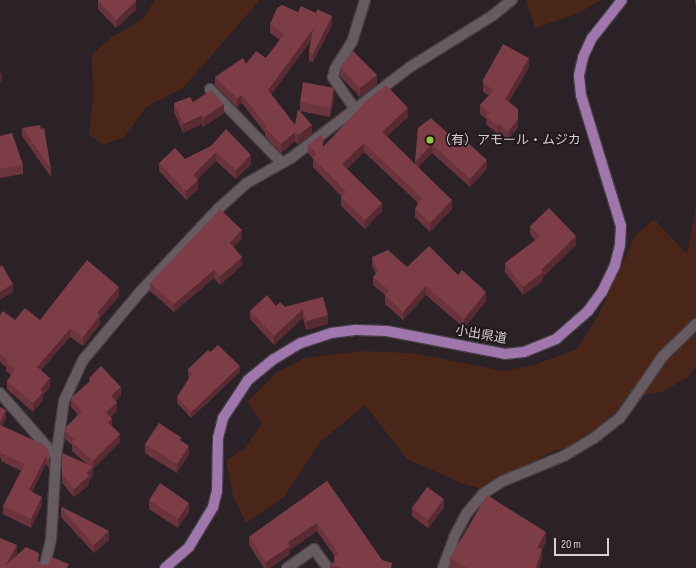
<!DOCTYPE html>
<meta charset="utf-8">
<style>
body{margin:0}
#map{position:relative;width:696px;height:568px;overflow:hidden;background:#2a2226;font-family:"Sofia Sans Condensed","Noto Sans JP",sans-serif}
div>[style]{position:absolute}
.green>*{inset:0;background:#4a2618}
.roads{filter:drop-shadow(1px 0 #453e42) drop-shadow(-1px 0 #453e42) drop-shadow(0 1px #453e42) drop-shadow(0 -1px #453e42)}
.minor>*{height:10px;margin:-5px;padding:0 5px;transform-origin:5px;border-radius:5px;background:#655b60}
.major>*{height:10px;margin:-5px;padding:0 5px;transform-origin:5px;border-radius:5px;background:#a077ac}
.wall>*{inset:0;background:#6b343c}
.shaded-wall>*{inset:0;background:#572b31}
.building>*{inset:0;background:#7c3d46}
.dots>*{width:11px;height:11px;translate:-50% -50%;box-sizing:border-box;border:2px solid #20181d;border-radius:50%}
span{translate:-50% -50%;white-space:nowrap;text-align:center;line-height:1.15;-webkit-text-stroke:3.5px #20181d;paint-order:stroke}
.poi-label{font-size:13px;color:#d6d0d3}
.left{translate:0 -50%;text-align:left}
.street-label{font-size:13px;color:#d6d0d3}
.scale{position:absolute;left:554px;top:538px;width:55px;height:18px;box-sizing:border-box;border:2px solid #d6d0d3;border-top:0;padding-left:5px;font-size:12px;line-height:14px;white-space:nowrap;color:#d6d0d3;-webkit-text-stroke:3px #20181d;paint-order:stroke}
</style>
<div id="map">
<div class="green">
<i style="clip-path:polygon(155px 0,260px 0,183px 88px,146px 107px,124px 137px,103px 145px,89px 134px,93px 97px,92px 54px,112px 37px,143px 19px)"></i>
<i style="clip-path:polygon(526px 0,601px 0,579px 13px,535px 28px)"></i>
<i style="clip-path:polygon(696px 204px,696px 366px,688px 377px,662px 392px,626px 398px,601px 441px,553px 451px,485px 490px,461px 483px,407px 459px,365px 405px,320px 442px,284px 497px,246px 523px,233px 496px,226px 461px,246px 447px,262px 423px,247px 402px,276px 373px,305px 358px,361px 351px,412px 353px,503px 371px,534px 365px,577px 349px,599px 314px,635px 236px,654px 219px,687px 254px)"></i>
</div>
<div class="roads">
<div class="minor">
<i style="left:210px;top:89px;width:103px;rotate:45.8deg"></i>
<i style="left:355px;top:109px;width:39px;rotate:-125deg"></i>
<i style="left:333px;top:77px;width:8px;rotate:-76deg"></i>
<i style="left:335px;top:69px;width:32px;rotate:-58deg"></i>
<i style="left:352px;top:42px;width:44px;rotate:-72.8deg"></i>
<i style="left:0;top:393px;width:85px;rotate:48.8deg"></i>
<i style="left:56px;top:457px;width:83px;rotate:93.4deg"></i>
<i style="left:51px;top:540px;width:29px;rotate:104deg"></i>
<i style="left:56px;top:457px;width:57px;rotate:-81.9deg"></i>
<i style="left:64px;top:401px;width:45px;rotate:-65.1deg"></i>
<i style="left:83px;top:360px;width:89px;rotate:-50deg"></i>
<i style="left:140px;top:292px;width:114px;rotate:-46.8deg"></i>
<i style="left:218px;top:209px;width:39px;rotate:-42deg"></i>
<i style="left:247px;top:183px;width:51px;rotate:-29.6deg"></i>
<i style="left:291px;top:158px;width:150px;rotate:-37.4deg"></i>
<i style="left:410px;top:67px;width:97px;rotate:-31.9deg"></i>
<i style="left:492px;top:16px;width:26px;rotate:-39deg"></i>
<i style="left:287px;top:568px;width:33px;rotate:-35deg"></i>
<i style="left:314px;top:549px;width:24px;rotate:54deg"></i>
<i style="left:443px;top:568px;width:33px;rotate:-70deg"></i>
<i style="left:454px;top:537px;width:27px;rotate:-62deg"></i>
<i style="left:467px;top:513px;width:26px;rotate:-50deg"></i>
<i style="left:484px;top:493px;width:22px;rotate:-32deg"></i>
<i style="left:503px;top:481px;width:66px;rotate:-22.3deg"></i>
<i style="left:564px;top:456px;width:35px;rotate:-31deg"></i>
<i style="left:594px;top:438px;width:33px;rotate:-38deg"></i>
<i style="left:620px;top:418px;width:75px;rotate:-55.3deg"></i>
<i style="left:663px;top:356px;width:46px;rotate:-44.1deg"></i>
</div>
<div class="major">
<i style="left:165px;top:568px;width:32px;rotate:-41deg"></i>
<i style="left:189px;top:547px;width:47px;rotate:-59deg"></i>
<i style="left:213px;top:507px;width:16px;rotate:-76deg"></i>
<i style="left:217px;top:491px;width:53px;rotate:-88.9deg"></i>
<i style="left:218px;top:438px;width:21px;rotate:-76deg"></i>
<i style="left:223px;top:418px;width:45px;rotate:-56.7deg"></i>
<i style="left:248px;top:380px;width:33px;rotate:-39deg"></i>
<i style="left:274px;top:359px;width:31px;rotate:-31deg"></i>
<i style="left:301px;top:343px;width:32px;rotate:-18deg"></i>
<i style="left:331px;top:333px;width:26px;rotate:-7deg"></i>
<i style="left:357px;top:330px;width:30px;rotate:2deg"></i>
<i style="left:387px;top:331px;width:120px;rotate:11deg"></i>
<i style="left:505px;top:354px;width:19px;rotate:-6deg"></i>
<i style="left:524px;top:352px;width:35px;rotate:-22deg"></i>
<i style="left:556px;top:339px;width:43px;rotate:-41.2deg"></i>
<i style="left:588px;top:311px;width:24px;rotate:-54deg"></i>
<i style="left:602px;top:292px;width:30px;rotate:-64deg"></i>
<i style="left:615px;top:265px;width:21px;rotate:-76deg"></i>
<i style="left:620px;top:245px;width:19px;rotate:-87deg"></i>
<i style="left:621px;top:226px;width:137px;rotate:-107deg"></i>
<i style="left:581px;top:95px;width:20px;rotate:-96deg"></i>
<i style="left:579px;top:75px;width:18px;rotate:-77deg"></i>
<i style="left:583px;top:57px;width:21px;rotate:-65deg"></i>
<i style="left:592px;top:38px;width:48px;rotate:-51.7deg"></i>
</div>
</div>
<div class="wall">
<i style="clip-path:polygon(98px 0,136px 0,136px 10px,116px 28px,98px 9px)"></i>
<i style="clip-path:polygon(695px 0,696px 0,696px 7px)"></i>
<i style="clip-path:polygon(298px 12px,332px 25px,313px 62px,309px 61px,309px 52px,311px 41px,271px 94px,295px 125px,300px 110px,300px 102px,334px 97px,330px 117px,300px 111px,312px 134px,298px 144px,295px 141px,281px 153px,265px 136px,265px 133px,242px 103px,237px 107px,215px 85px,215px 77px,246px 64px,266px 58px,280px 40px,270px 33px,270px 24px)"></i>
<i style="clip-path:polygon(340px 67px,377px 84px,360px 97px,340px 76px)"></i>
<i style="clip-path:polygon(529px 67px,509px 101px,518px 127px,508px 140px,500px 132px,498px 134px,486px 124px,486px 119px,480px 114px,480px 105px,489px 95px,483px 92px,483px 80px)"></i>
<i style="clip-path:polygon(193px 102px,224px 113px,203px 127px,202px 124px,183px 133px,174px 112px,174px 103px)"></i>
<i style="clip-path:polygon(408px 117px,387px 136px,415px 164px,418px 128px,487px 169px,470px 187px,432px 153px,418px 167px,452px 209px,430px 232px,415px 217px,415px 209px,418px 203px,364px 152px,347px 169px,382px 211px,365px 229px,341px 206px,341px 197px,342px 197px,313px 167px,313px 159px,308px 153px,308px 145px,324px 146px)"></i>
<i style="clip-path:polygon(22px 128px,51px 169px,51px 177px,22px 136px)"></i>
<i style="clip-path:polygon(0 136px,23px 165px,23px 174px,0 178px)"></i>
<i style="clip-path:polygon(211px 146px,251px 164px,236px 179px,216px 161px,197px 179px,198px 189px,186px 200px,159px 171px,159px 163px,185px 159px)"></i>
<i style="clip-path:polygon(530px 226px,576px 245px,543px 277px,543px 281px,523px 295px,505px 272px,505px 263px,535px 240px,530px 234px)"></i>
<i style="clip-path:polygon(242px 239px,233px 247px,242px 265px,220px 285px,214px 278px,174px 312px,150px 291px,150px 283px)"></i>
<i style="clip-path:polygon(372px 257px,407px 267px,458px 275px,486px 301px,464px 328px,426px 295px,403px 320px,385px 304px,385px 295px,373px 285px,373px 277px,376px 274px,372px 266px)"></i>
<i style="clip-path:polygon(119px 296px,100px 318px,100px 324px,83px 346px,70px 337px,41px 370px,50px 387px,43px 395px,43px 400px,33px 412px,7px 389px,7px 381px,11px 375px,6px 371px,6px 367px,0 362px,0 315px,15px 320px,40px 320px)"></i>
<i style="clip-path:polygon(323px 297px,328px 324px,306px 330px,303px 318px,274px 345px,250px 319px,250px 311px,276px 306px,285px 307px)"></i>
<i style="clip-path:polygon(210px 352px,240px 372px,191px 418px,177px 403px,177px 397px,190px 378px,188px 376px,188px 369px)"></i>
<i style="clip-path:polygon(89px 378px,121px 396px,115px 401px,117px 411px,111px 417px,112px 426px,120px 442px,93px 469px,93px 476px,89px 480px,89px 485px,74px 497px,62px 483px,62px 453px,87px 464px,72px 451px,72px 445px,65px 439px,65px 431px,78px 415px,71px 407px,71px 398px,89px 383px)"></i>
<i style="clip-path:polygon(0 407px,6px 418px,2px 426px,44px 445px,49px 459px,49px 468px,46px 464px,32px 492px,42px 505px,31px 528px,3px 514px,3px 506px,21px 471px,1px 461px,1px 458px,0 458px)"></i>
<i style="clip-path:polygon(182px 441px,189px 454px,177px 473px,145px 453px,145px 444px)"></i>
<i style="clip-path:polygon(327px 481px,382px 560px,392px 568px,330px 568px,330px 565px,334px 562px,335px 557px,317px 531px,290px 550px,290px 554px,270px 568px,264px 568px,249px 545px,249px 537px)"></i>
<i style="clip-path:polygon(149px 500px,189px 512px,178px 528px,149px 509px)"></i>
<i style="clip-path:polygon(61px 508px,109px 540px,94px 553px,61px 517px)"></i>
<i style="clip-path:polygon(412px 508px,444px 508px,428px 528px,412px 516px)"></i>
<i style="clip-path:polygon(546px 542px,542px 550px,542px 559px,539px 568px,450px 568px,450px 558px)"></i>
</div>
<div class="shaded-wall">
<i style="clip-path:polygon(136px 1px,136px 10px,116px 28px,116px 20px)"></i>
<i style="clip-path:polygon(332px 16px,332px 25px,313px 62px,313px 54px)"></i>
<i style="clip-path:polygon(313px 29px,313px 38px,268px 99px,268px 90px)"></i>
<i style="clip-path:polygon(529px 58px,529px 67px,505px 107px,505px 99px)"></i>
<i style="clip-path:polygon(2px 71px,2px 80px,0 83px,0 74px)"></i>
<i style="clip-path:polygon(377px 75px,377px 84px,360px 97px,360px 88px)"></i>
<i style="clip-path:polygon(334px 88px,334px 97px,330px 117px,330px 108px)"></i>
<i style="clip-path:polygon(242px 95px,242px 103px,237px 107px,237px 98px)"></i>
<i style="clip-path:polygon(224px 104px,224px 113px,203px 127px,203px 118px)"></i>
<i style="clip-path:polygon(408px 108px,408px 117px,382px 140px,382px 132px)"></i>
<i style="clip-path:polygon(202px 115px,202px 124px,183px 133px,183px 124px)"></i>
<i style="clip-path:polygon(518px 119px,518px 127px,508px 140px,508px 132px)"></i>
<i style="clip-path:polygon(500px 124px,500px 132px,498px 134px,498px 126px)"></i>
<i style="clip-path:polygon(312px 125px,312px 134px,298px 144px,298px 135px)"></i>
<i style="clip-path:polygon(295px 132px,295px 141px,281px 153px,281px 144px)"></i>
<i style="clip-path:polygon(364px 143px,364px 152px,342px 173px,342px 164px)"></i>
<i style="clip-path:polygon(432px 144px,432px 153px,415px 170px,415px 162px)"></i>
<i style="clip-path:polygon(216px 152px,216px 161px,193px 184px,193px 175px)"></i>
<i style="clip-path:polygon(251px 155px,251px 164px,236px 179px,236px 170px)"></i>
<i style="clip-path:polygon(487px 160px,487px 169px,470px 187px,470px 179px)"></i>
<i style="clip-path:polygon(198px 180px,198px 189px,186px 200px,186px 191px)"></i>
<i style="clip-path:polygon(452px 200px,452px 209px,430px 232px,430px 223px)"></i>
<i style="clip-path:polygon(382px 203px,382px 211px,365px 229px,365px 220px)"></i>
<i style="clip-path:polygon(242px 230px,242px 239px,230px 251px,230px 243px)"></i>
<i style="clip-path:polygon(576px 236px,576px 245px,543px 277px,543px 281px,523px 295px,523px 287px)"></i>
<i style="clip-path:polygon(242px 257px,242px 265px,220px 285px,220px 276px)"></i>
<i style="clip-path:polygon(214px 270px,214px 278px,174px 312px,174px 304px)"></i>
<i style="clip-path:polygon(13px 284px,13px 292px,0 300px,0 292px)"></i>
<i style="clip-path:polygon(426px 286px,426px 295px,403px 320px,403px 312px)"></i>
<i style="clip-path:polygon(119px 287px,119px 296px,100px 318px,100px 324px,83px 346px,83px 337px,97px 313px)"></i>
<i style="clip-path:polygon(486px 292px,486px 301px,464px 328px,464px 319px)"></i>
<i style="clip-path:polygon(303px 309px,303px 318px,274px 345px,274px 336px)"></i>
<i style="clip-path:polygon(328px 315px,328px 324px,306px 330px,306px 321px)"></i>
<i style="clip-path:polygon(70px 329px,70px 337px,37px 375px,37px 367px)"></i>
<i style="clip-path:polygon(240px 366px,240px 372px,191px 418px,191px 412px)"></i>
<i style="clip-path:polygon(50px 378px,50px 387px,43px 395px,43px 400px,33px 412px,33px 403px,40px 390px)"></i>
<i style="clip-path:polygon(121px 387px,121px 396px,111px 404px,111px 396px)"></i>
<i style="clip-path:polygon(117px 402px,117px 411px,106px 421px,106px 412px)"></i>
<i style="clip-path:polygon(6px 410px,6px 418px,0 430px,0 422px)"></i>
<i style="clip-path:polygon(112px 419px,112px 427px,108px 422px)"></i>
<i style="clip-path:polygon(120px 434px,120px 442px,93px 469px,93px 461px)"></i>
<i style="clip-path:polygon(189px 446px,189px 454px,177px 473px,177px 464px)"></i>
<i style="clip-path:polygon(46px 456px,46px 464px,29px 498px,29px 490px)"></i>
<i style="clip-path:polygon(93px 467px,93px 476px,89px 480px,89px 485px,74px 497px,74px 489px,86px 473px)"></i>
<i style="clip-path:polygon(42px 497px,42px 505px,31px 528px,31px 519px)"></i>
<i style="clip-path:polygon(444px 499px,444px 508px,428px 528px,428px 520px)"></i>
<i style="clip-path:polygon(189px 503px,189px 512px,178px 528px,178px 519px)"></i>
<i style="clip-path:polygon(317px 523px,317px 531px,290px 550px,290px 554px,270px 568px,266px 568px,266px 562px,288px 542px)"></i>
<i style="clip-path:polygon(109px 531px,109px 540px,94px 553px,94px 545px)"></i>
<i style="clip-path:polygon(546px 532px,546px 542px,542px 550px,542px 559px,539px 568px,536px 568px,537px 548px)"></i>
<i style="clip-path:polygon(17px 545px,17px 554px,9px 568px,6px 565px)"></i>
</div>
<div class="building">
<i style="clip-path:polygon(98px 0,135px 0,136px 1px,116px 20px)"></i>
<i style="clip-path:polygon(282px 5px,298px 12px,301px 6px,316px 13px,317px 9px,332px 16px,313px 54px,309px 52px,313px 29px,268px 90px,295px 125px,298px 109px,312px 125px,298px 135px,295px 132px,281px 144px,265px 128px,267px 126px,242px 95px,237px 98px,215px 77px,243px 58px,246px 64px,256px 51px,266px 58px,284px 34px,270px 24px,277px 8px)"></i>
<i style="clip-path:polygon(503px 44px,529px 58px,505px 99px,518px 109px,518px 119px,508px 132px,500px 124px,498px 126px,486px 116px,489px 113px,480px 105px,494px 90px,483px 83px,483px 80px)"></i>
<i style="clip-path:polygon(353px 51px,377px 75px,360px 88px,340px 67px)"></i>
<i style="clip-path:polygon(303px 82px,334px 88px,330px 108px,300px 102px)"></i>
<i style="clip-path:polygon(386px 85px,408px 108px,382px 132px,452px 200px,430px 223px,415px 209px,422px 198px,364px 143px,342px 164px,382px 203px,365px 220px,341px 197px,346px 192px,313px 158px,317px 154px,308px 145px,321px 135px,324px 139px,322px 148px,369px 98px)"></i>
<i style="clip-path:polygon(211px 90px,224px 104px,203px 118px,202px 115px,183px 124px,174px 103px,190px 97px,193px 102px)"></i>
<i style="clip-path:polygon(431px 118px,454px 139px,458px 134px,487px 160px,470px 179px,432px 144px,415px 162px,418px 128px)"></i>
<i style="clip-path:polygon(40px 125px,41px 129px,44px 128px,51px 169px,22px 128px)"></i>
<i style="clip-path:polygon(226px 129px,251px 155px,236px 170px,216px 152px,193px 175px,198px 180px,186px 191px,159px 163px,175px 148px,185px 159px,211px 146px)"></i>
<i style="clip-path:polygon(12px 133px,23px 165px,0 169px,0 136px)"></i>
<i style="clip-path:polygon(549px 208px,576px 236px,541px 270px,543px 272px,523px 287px,505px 263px,540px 237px,530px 226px)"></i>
<i style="clip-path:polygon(220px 209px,242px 230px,230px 243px,242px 257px,220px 276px,214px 270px,174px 304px,150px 283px)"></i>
<i style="clip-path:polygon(429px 246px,458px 275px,462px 270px,486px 292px,464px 319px,426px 286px,403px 312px,385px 295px,389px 290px,373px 277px,378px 271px,372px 257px,388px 250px,407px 267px)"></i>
<i style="clip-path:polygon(87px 260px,119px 287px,97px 313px,100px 315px,83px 337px,70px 329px,37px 367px,50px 378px,40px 390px,43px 392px,33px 403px,7px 381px,15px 370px,6px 362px,8px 360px,0 354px,0 315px,3px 311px,15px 320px,25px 308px,40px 320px)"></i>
<i style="clip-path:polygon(2px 265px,13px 284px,0 292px,0 267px)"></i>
<i style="clip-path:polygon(267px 295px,276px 306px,280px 302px,285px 307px,323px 297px,328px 315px,306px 321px,303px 309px,274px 336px,250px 311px)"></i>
<i style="clip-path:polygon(218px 345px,240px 366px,191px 412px,177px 397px,192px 373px,188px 369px,208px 350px,210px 352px)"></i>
<i style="clip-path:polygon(101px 366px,121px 387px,111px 396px,117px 402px,106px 412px,112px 419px,108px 422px,120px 434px,93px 461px,72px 442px,74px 439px,65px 431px,66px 427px,82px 411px,71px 398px,91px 380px,89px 378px)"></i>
<i style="clip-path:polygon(0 407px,6px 410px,0 422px)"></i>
<i style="clip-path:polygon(159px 423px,182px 438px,180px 440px,189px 446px,177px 464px,145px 444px)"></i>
<i style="clip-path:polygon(0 425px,44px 445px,49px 451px,49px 460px,46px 456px,29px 490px,42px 497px,31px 519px,3px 506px,25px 464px,1px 453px,2px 451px,0 450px)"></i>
<i style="clip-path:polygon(62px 453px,93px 467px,86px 473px,89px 476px,74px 489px,62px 475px)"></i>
<i style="clip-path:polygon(327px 481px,382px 560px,392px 563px,391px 568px,343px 568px,330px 565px,334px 562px,334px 557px,339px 554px,317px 523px,288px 542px,290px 546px,266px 562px,249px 537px)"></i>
<i style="clip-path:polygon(160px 483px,189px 503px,178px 519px,149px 500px)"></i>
<i style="clip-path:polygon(427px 487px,444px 499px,428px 520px,412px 508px)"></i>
<i style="clip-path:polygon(487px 495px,546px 532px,537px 548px,542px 549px,536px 568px,467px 568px,450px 558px)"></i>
<i style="clip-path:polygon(62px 507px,109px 531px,94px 545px,61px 508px)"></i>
<i style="clip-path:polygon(0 538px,17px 545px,6px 565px,26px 547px,39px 553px,38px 561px,42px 565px,48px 564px,51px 557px,69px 564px,67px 568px,0 568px)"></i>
</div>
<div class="dots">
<i style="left:430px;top:140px;background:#98cb36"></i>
</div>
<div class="poi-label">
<span class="left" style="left:438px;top:140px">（有）アモール・ムジカ</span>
</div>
<div class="street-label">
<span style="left:481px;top:335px;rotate:10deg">小出県道</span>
</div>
<div class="scale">20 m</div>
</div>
